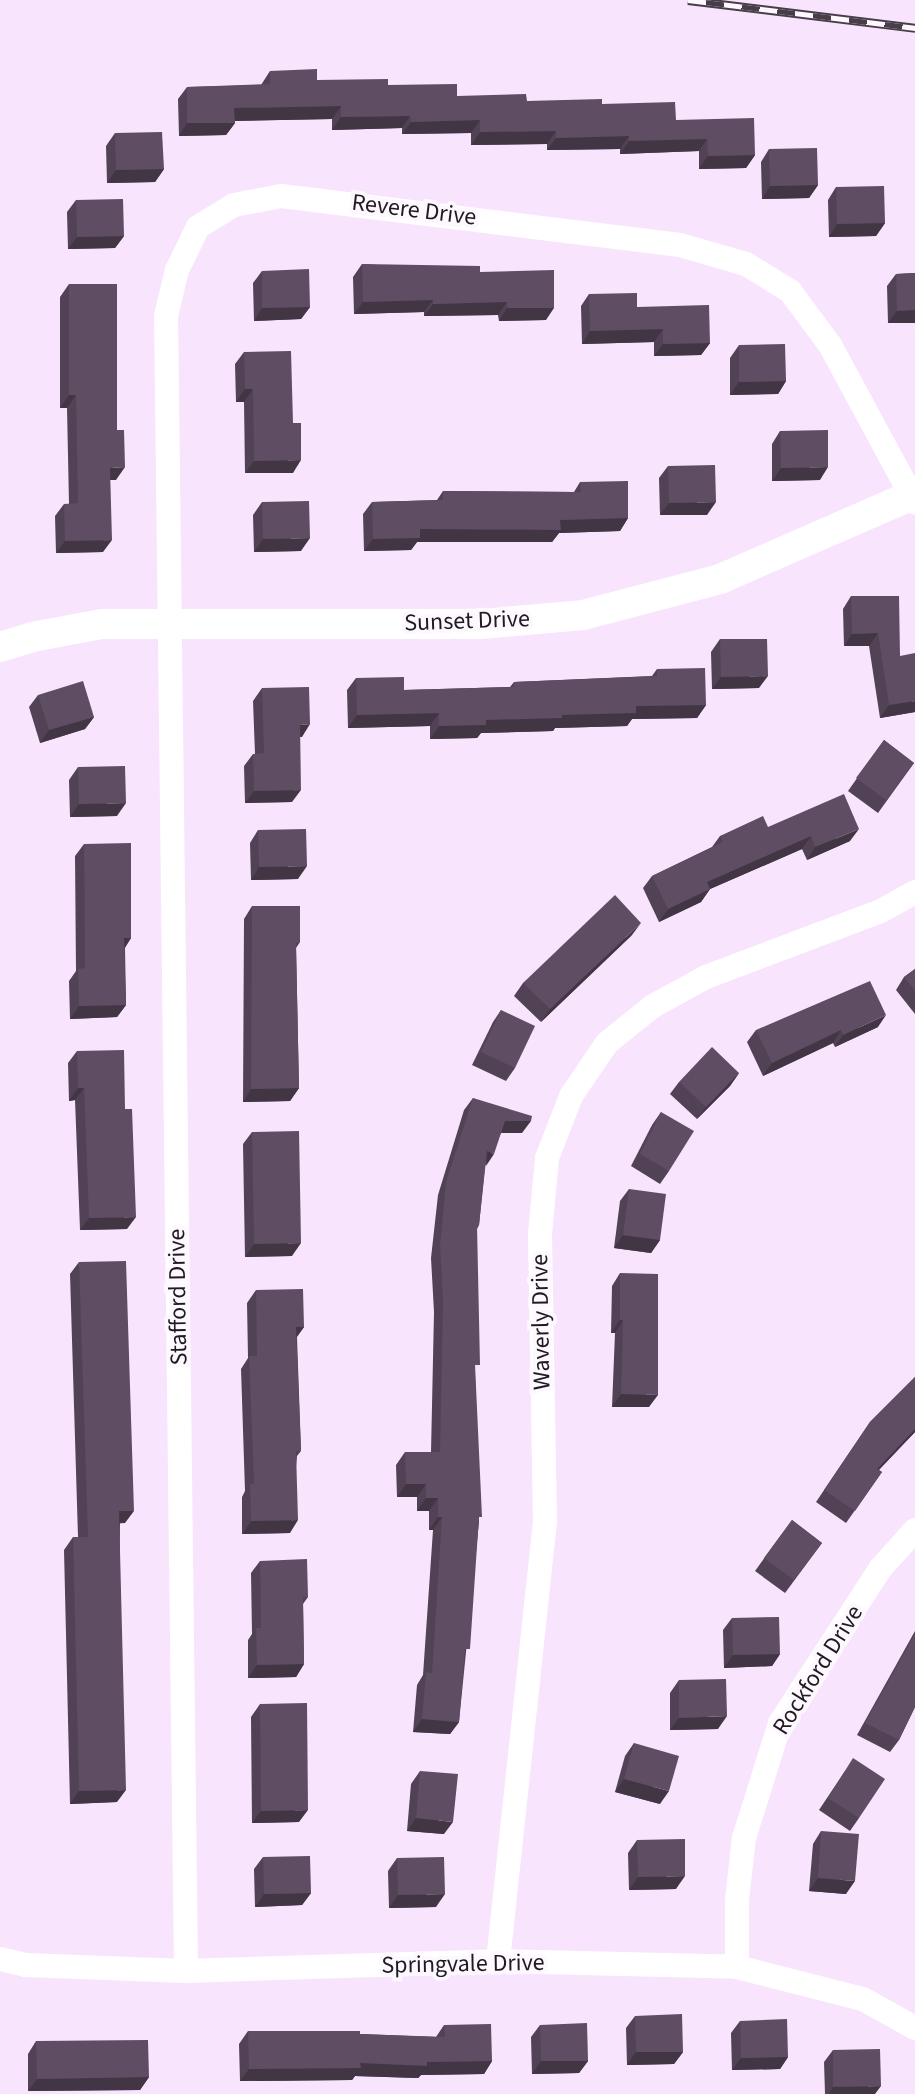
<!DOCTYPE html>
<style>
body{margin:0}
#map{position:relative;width:915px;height:2094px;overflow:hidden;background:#f9e4fe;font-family:"Source Sans 3",sans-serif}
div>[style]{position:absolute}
.minor>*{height:24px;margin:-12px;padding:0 12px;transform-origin:12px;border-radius:12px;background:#fff}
.tertiary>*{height:30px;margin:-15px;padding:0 15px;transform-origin:15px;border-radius:15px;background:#fff}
.rail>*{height:9px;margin-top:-4.5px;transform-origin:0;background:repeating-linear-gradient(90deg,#fcf8fd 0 18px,#483e4a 0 36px);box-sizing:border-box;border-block:2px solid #483e4a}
.wall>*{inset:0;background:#514255}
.shaded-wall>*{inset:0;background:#423645}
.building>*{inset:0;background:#5e4d63}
span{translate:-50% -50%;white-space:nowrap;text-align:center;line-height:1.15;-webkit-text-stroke:8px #fcf8fd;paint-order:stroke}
.street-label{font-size:24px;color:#201922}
</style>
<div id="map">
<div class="minor">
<i style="left:0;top:1959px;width:26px;rotate:13deg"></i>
<i style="left:25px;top:1965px;width:161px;rotate:2.1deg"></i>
<i style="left:186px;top:1971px;width:312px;rotate:-1.8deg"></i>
<i style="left:498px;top:1961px;width:239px;rotate:1.4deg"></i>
<i style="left:737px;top:1967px;width:130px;rotate:14.3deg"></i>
<i style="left:863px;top:1999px;width:60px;rotate:29.1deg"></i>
<i style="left:498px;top:1961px;width:442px;rotate:-83.9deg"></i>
<i style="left:545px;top:1522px;width:288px;rotate:-91deg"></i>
<i style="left:540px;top:1234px;width:76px;rotate:-84.7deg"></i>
<i style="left:547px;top:1158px;width:66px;rotate:-68.8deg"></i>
<i style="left:571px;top:1096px;width:64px;rotate:-55.8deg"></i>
<i style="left:607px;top:1043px;width:59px;rotate:-38.8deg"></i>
<i style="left:653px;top:1006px;width:60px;rotate:-28.7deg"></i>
<i style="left:706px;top:977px;width:187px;rotate:-20.7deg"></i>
<i style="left:881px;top:911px;width:39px;rotate:-29deg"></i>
<i style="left:737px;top:1967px;width:67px;rotate:-90deg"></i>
<i style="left:737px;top:1900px;width:62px;rotate:-83.6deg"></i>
<i style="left:744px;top:1838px;width:121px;rotate:-72.6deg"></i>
<i style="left:780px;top:1723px;width:184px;rotate:-57deg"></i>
<i style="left:880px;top:1569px;width:52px;rotate:-48.1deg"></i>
<i style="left:186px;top:1971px;width:1655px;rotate:-90.69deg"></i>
<i style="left:166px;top:316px;width:47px;rotate:-76.6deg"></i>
<i style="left:177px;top:270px;width:48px;rotate:-64deg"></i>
<i style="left:198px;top:227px;width:42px;rotate:-31.4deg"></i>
<i style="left:234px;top:205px;width:48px;rotate:-10.8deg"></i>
<i style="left:281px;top:196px;width:402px;rotate:7deg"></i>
<i style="left:680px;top:245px;width:69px;rotate:16.1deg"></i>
<i style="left:746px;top:264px;width:52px;rotate:31.5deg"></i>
<i style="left:790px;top:291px;width:67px;rotate:53.5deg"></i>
<i style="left:830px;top:345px;width:179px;rotate:61.6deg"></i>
</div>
<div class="tertiary">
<i style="left:0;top:647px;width:34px;rotate:-17deg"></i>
<i style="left:32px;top:637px;width:71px;rotate:-10.5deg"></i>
<i style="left:102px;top:624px;width:379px"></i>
<i style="left:481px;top:624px;width:102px;rotate:-5deg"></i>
<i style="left:583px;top:615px;width:142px;rotate:-14.7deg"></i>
<i style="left:720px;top:579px;width:213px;rotate:-23.6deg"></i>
</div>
<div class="rail">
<i style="left:688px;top:0;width:229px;rotate:7deg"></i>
</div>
<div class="wall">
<i style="clip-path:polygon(270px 71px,317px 80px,388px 85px,457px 96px,527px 101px,602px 104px,676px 120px,755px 155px,746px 168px,699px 169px,699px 151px,620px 154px,620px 149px,547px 150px,547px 144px,471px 145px,471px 133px,402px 134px,402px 128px,332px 130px,332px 119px,235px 121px,235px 123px,226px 135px,179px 136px,178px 99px,187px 87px,261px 85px)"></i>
<i style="clip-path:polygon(115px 133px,164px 169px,155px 182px,107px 183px,106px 146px)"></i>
<i style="clip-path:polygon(769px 149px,818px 185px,809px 198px,762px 199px,761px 162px)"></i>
<i style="clip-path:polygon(836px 187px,885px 223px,876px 236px,829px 237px,828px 200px)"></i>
<i style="clip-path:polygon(76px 200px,124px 236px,115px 248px,68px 249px,67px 212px)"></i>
<i style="clip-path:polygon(362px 264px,480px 272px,546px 320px,499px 321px,498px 315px,424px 316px,424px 312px,354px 314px,353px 277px)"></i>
<i style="clip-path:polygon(262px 271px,310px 307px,301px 319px,254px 321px,253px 283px)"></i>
<i style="clip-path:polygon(915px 273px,915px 323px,888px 323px,887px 286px,896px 274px)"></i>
<i style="clip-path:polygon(69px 284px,116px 480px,110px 480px,103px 552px,56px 553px,55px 516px,64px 504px,69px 504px,67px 408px,60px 408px,60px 297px)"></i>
<i style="clip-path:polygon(589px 294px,637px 307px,710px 343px,701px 355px,654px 356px,654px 342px,582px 344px,581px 306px)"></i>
<i style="clip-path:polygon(739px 345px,786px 381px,778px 394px,730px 395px,730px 358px)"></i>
<i style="clip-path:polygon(244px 352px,293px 473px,245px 473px,244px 402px,236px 402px,235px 364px)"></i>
<i style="clip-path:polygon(780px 431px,820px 480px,772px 481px,772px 444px)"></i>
<i style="clip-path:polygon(668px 466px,707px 515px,660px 515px,659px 478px)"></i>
<i style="clip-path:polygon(580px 482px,628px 518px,620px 531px,559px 533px,552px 542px,417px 542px,411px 550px,364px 551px,363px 514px,372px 502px,437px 500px,443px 491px,574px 492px)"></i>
<i style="clip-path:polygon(262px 502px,301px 551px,254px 552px,253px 515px)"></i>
<i style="clip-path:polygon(851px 596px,900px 656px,915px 712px,880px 718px,869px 646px,844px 646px,843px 609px)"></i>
<i style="clip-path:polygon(720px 639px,759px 688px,712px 689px,711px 652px)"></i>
<i style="clip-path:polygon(657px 669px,706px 705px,697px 718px,632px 719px,627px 726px,555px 728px,553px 731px,481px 733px,477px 738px,430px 739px,430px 726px,348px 728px,347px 690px,356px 678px,404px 690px,510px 687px,514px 682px,652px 676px)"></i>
<i style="clip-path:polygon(262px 688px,302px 737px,300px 737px,292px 802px,245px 803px,244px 766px,253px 754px,255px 754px,253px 701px)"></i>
<i style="clip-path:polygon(38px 695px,94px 717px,85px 729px,40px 743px,29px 707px)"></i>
<i style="clip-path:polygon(884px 740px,914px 763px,878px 813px,848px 791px)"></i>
<i style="clip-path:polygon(78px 767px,117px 816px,70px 817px,69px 780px)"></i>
<i style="clip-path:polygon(768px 827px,850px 841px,807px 860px,802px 849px,710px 889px,701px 902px,659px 922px,643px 888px,652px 876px,712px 847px,720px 836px)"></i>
<i style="clip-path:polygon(258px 830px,298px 879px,251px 880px,250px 843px)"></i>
<i style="clip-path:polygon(84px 844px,131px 938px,125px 948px,126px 1005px,117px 1017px,70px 1019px,69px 981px,76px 971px,75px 856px)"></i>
<i style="clip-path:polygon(252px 906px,300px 942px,296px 948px,299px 1088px,290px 1101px,243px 1102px,244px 919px)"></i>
<i style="clip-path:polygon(632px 935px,541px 1022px,514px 996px,523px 983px)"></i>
<i style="clip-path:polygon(915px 969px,915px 1014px,896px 990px,904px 977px)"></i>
<i style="clip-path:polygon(501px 1010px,515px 1068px,506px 1081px,472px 1065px,493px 1022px)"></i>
<i style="clip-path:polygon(878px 1027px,835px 1047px,833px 1043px,763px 1076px,747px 1042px,756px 1030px)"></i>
<i style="clip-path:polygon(77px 1051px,127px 1229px,80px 1230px,75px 1100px,69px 1101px,68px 1063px)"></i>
<i style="clip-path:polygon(739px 1073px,730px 1086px,697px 1119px,670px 1094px,679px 1082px)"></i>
<i style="clip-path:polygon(473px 1098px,522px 1133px,501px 1133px,485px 1166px,479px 1225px,477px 1229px,475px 1372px,479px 1522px,459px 1722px,450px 1734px,413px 1732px,417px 1685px,423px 1675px,433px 1530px,429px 1530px,429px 1511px,417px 1511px,417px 1497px,397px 1497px,396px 1465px,405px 1452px,431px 1452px,434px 1312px,431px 1258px,438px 1195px,464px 1110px)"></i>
<i style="clip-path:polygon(661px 1112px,669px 1171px,660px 1184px,631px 1166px,652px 1125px)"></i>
<i style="clip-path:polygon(252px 1132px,292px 1256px,245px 1257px,243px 1144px)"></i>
<i style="clip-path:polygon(629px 1189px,660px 1240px,651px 1253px,614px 1248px,620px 1201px)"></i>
<i style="clip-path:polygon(79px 1262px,125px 1523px,120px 1523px,117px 1802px,70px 1804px,64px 1550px,73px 1537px,78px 1537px,70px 1274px)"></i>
<i style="clip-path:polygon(620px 1273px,649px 1407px,612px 1407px,615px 1333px,611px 1333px,612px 1286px)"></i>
<i style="clip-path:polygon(256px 1290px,304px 1327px,297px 1337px,301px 1451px,297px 1456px,290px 1533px,242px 1534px,242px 1497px,245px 1491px,241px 1369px,248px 1358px,247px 1303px)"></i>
<i style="clip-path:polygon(915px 1377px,915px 1432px,879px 1470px,882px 1472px,846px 1523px,816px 1502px,870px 1422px)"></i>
<i style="clip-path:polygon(792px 1520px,822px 1543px,785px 1593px,755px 1571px)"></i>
<i style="clip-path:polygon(260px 1561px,308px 1597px,303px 1604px,304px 1664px,296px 1677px,248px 1678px,248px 1640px,252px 1634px,251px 1573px)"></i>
<i style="clip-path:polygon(732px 1618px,780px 1654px,772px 1666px,724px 1668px,723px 1630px)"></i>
<i style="clip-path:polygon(915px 1631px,915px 1707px,899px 1740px,890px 1752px,857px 1735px)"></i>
<i style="clip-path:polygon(679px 1680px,718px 1729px,670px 1730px,670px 1693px)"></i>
<i style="clip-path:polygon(260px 1704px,299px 1822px,252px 1823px,251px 1717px)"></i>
<i style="clip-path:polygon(634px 1743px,660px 1804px,615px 1792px,625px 1756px)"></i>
<i style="clip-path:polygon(420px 1771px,444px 1834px,407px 1831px,411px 1784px)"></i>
<i style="clip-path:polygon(845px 1771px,859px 1818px,850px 1831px,819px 1810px)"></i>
<i style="clip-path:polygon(821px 1831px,846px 1894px,809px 1891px,813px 1844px)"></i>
<i style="clip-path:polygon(637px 1840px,676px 1889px,629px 1890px,628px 1853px)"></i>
<i style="clip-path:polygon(263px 1857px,311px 1893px,302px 1905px,255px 1907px,254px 1869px)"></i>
<i style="clip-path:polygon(397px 1858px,436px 1907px,389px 1908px,388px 1871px)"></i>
<i style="clip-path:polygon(635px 2016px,683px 2052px,674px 2064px,627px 2065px,626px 2028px)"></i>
<i style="clip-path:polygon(740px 2021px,788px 2057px,780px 2069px,732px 2070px,731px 2033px)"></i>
<i style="clip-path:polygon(444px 2025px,492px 2061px,484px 2074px,421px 2075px,418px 2078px,355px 2076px,352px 2080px,240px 2081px,239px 2044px,248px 2031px,360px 2034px,436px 2037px)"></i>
<i style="clip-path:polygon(540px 2025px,588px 2061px,579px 2073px,532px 2074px,531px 2037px)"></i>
<i style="clip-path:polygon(36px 2041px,149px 2077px,140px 2090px,28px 2091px,28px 2054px)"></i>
<i style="clip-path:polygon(833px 2050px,875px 2094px,825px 2094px,824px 2062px)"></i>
</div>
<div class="shaded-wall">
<i style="clip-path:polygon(341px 106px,332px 119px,226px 121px,234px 108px)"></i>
<i style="clip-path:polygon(410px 116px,402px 128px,332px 130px,341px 117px)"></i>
<i style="clip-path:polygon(480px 120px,471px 133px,402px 134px,411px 122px)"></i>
<i style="clip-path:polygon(187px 123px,235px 123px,226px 135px,179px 136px)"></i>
<i style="clip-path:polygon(556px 131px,547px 144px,471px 145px,480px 132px)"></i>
<i style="clip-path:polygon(629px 136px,620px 149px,547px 150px,556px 138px)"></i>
<i style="clip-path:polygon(707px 139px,699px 151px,620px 154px,629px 141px)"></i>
<i style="clip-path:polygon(755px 155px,746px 168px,699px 169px,708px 156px)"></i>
<i style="clip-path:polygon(164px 169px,155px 182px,107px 183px,116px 170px)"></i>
<i style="clip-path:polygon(818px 185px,809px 198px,762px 199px,770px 186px)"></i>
<i style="clip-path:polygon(885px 223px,876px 236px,829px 237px,837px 224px)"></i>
<i style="clip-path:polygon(124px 236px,115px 248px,68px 249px,77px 237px)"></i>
<i style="clip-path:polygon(433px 300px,424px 312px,354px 314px,363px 302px)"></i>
<i style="clip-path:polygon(507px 302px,498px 315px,424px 316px,433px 304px)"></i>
<i style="clip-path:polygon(310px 307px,301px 319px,254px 321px,262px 308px)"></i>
<i style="clip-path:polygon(507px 308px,554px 308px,546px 320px,499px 321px)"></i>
<i style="clip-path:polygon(915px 310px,915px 323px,888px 323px,897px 311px)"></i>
<i style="clip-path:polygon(663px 329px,654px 342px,582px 344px,590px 331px)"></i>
<i style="clip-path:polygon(710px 343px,701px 355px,654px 356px,663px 344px)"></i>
<i style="clip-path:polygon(786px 381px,778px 394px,730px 395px,739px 382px)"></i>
<i style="clip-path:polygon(245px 389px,253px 389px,244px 402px,236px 402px)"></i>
<i style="clip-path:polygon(69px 395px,76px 395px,67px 408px,60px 408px)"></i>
<i style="clip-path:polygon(301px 460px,293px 473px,245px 473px,254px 461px)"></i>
<i style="clip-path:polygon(125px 467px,116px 480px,101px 480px,110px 468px)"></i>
<i style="clip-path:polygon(828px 467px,820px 480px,772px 481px,781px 468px)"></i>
<i style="clip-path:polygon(716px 502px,707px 515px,660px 515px,669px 503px)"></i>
<i style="clip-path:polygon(628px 518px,620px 531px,559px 533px,552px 542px,417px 542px,411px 550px,364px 551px,373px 539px,420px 529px,560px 520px)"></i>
<i style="clip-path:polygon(310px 538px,301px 551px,254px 552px,263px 539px)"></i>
<i style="clip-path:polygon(112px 540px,103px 552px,56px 553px,65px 541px)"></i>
<i style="clip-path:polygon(878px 633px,869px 646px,844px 646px,852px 634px)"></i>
<i style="clip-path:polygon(768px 676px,759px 688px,712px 689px,721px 677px)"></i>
<i style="clip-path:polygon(915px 701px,915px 712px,880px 718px,889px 705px)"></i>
<i style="clip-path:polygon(706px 705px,697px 718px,632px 719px,627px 726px,555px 728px,553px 731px,481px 733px,477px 738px,430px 739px,439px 726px,486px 720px,562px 715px,636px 706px)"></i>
<i style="clip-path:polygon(439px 713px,430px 726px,348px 728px,357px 715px)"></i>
<i style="clip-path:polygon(94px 717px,85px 729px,40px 743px,49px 730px)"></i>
<i style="clip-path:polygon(310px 724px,302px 737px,291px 737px,300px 725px)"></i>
<i style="clip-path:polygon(301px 790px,292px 802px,245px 803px,254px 791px)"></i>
<i style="clip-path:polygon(126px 803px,117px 816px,70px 817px,79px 804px)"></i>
<i style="clip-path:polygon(859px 829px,850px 841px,807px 860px,815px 847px)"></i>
<i style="clip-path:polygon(811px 836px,802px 849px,710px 889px,701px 902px,659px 922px,668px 909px,707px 882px)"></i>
<i style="clip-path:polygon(307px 866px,298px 879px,251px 880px,259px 867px)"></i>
<i style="clip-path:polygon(641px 923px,632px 935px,541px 1022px,550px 1009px)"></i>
<i style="clip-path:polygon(124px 938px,131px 938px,122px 951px)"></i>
<i style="clip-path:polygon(126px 1005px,117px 1017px,70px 1019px,79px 1006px)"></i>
<i style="clip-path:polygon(886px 1015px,878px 1027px,835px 1047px,843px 1035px)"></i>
<i style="clip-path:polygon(841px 1030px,833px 1043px,763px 1076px,772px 1063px)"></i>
<i style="clip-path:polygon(739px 1073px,730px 1086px,697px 1119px,706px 1107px)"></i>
<i style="clip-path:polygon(78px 1088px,84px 1088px,75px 1100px,69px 1101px)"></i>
<i style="clip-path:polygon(299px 1088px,290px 1101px,243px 1102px,251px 1089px)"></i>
<i style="clip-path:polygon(505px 1121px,531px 1121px,522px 1133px,496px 1133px)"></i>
<i style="clip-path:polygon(487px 1151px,494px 1154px,486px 1166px)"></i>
<i style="clip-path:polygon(136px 1217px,127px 1229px,80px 1230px,89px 1218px)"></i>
<i style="clip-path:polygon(623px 1235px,660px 1240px,651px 1253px,614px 1248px)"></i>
<i style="clip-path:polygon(301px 1243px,292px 1256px,245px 1257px,254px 1244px)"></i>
<i style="clip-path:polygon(620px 1320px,623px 1320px,615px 1333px,611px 1333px)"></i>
<i style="clip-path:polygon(296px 1327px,304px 1327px,295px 1339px)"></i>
<i style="clip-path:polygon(621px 1394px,658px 1395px,649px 1407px,612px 1407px)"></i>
<i style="clip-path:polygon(915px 1429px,915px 1432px,868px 1481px,877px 1469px)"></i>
<i style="clip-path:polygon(406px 1484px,426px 1484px,417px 1497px,397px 1497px)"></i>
<i style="clip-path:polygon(426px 1498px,438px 1498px,429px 1511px,417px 1511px)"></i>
<i style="clip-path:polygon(119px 1511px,134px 1511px,125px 1523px,110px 1524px)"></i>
<i style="clip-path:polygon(438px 1517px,442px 1517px,433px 1530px,429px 1530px)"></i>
<i style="clip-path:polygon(298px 1520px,290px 1533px,242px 1534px,251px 1521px)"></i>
<i style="clip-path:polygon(780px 1654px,772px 1666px,724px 1668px,733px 1655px)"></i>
<i style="clip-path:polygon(304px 1664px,296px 1677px,248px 1678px,257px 1665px)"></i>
<i style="clip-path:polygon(727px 1716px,718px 1729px,670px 1730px,679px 1718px)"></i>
<i style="clip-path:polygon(422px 1719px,459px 1722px,450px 1734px,413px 1732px)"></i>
<i style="clip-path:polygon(624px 1779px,669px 1791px,660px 1804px,615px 1792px)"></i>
<i style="clip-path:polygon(126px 1790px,117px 1802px,70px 1804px,79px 1791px)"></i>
<i style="clip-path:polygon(308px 1810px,299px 1822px,252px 1823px,261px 1811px)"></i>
<i style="clip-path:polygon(416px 1818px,453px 1822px,444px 1834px,407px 1831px)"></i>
<i style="clip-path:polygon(685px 1876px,676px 1889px,629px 1890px,638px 1877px)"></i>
<i style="clip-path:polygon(818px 1878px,855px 1881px,846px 1894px,809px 1891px)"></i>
<i style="clip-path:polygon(311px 1893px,302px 1905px,255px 1907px,264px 1894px)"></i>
<i style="clip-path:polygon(445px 1894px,436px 1907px,389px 1908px,398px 1895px)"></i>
<i style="clip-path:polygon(636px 2052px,683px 2052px,674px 2064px,627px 2065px)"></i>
<i style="clip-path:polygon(788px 2057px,780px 2069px,732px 2070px,741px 2058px)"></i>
<i style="clip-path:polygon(492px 2061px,484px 2074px,421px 2075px,418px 2078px,355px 2076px,352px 2080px,240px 2081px,249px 2069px,360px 2063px)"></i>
<i style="clip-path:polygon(541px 2061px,588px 2061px,579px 2073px,532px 2074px)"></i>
<i style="clip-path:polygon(149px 2077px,140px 2090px,28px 2091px,37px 2079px)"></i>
<i style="clip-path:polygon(881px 2086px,875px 2094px,829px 2094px,833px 2087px)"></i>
</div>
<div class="building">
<i style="clip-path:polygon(317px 69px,317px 80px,388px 79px,388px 85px,457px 84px,457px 96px,526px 94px,527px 101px,602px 99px,602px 104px,675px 102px,676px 120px,754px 118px,755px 155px,708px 156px,707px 139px,629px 141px,629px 136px,556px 138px,556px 131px,480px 132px,480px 120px,411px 122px,410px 116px,341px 117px,341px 106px,234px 108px,235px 123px,187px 123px,187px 87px,270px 84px,270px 71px)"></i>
<i style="clip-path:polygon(162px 132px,164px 169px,116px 170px,115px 133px)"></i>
<i style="clip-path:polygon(817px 148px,818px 185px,770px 186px,769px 149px)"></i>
<i style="clip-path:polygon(884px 186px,885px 223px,837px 224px,836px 187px)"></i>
<i style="clip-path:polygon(123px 199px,124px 236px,77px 237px,76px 200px)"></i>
<i style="clip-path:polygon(362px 264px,480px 266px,480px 272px,554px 270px,554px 308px,507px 308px,507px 302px,433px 304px,433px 300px,363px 302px)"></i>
<i style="clip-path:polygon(309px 269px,310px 307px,262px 308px,262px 271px)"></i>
<i style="clip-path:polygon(915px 273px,915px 310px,897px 311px,896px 274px)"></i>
<i style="clip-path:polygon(69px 284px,117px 284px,117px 430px,124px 430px,125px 467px,110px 468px,112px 540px,65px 541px,64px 504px,78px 503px,76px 395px,69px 395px)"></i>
<i style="clip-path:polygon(637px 293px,637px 307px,709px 305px,710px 343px,663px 344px,663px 329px,590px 331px,589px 294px)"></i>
<i style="clip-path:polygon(785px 344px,786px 381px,739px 382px,739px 345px)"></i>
<i style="clip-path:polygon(291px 351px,293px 423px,301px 423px,301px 460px,254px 461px,253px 389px,245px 389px,244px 352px)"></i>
<i style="clip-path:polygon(828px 430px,828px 467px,781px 468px,780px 431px)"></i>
<i style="clip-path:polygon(715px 465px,716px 502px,669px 503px,668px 466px)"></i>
<i style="clip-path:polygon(628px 481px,628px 518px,560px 520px,561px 530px,420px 529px,420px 538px,373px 539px,372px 502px,443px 500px,443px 491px,581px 492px,580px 482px)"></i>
<i style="clip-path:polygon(309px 501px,310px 538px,263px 539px,262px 502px)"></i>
<i style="clip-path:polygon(851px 596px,899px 596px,900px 656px,915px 653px,915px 701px,889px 705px,878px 633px,852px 634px)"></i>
<i style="clip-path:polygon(720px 639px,767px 639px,768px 676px,721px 677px)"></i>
<i style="clip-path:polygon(705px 668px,706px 705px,636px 706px,636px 713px,562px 715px,562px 718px,486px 720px,486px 725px,439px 726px,439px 713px,357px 715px,356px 678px,404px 677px,404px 690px,514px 687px,514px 682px,657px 676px,657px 669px)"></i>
<i style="clip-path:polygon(83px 681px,94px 717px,49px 730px,38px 695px)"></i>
<i style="clip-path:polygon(309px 687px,310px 724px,300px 725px,301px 790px,254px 791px,253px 754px,264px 753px,262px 688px)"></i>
<i style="clip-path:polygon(884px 740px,914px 763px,886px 800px,856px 778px)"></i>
<i style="clip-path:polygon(125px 766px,126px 803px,79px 804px,78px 767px)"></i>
<i style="clip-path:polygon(844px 794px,859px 829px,815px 847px,811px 836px,707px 882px,710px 889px,668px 909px,652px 876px,723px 842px,720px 836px,763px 816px,768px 827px)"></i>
<i style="clip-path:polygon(306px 829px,307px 866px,259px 867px,258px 830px)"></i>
<i style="clip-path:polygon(131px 843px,131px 938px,124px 938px,126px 1005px,79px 1006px,78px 969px,85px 968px,84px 844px)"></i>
<i style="clip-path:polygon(615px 895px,641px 923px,550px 1009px,523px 983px)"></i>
<i style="clip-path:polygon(252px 906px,300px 906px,300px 942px,296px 943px,299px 1088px,251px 1089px)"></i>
<i style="clip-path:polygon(915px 969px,915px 991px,904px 977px)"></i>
<i style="clip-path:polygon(870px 981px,886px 1015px,843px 1035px,841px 1030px,772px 1063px,756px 1030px)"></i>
<i style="clip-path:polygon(501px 1010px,535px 1026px,515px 1068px,481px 1052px)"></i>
<i style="clip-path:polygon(712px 1047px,739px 1073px,706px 1107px,679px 1082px)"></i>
<i style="clip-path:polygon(124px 1050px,125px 1109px,132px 1109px,136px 1217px,89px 1218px,84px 1088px,78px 1088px,77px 1051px)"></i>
<i style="clip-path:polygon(473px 1098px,532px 1116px,531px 1121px,505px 1121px,494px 1154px,487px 1151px,479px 1225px,477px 1225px,480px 1365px,475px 1365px,482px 1517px,479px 1517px,470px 1649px,465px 1649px,459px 1722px,422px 1719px,426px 1672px,432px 1673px,442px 1517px,438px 1517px,438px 1498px,426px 1498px,426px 1484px,406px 1484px,405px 1452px,440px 1452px,443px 1300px,440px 1245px,446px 1182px)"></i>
<i style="clip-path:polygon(661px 1112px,694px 1131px,669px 1171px,640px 1154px)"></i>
<i style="clip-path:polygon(299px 1131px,301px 1243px,254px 1244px,252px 1132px)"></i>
<i style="clip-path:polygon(629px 1189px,666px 1194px,660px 1240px,623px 1235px)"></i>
<i style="clip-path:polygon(126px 1261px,134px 1511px,119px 1511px,126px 1790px,79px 1791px,73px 1537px,88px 1537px,79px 1262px)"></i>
<i style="clip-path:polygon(620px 1273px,658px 1274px,658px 1395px,621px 1394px,623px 1320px,620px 1320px)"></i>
<i style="clip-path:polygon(303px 1289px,304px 1327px,296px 1327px,301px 1451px,296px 1451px,298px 1520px,251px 1521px,250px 1484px,254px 1484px,249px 1356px,257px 1356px,256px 1290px)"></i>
<i style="clip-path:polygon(915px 1377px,915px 1429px,877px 1469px,882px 1472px,855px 1511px,824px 1490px,870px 1422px)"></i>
<i style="clip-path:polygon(792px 1520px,822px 1543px,794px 1580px,764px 1558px)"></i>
<i style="clip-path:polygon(307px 1559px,308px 1597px,303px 1597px,304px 1664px,257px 1665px,256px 1628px,261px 1628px,260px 1561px)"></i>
<i style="clip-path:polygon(779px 1617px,780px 1654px,733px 1655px,732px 1618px)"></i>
<i style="clip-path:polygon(915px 1634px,915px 1707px,899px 1740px,865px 1723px)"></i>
<i style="clip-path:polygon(726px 1679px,727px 1716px,679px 1718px,679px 1680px)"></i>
<i style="clip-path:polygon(307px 1703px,308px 1810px,261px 1811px,260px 1704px)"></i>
<i style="clip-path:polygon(634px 1743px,679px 1756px,669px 1791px,624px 1779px)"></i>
<i style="clip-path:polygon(853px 1758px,885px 1779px,859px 1818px,828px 1798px)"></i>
<i style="clip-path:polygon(420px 1771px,458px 1774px,453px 1822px,416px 1818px)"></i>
<i style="clip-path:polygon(821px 1831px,859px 1834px,855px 1881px,818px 1878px)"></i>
<i style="clip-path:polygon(685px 1839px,685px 1876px,638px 1877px,637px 1840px)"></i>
<i style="clip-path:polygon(310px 1856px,311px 1893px,264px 1894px,263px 1857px)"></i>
<i style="clip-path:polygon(444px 1857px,445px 1894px,398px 1895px,397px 1858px)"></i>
<i style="clip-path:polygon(682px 2014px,683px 2052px,636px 2052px,635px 2016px)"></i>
<i style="clip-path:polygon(787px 2019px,788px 2057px,741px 2058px,740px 2021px)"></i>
<i style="clip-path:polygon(587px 2023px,588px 2061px,541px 2061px,540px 2025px)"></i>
<i style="clip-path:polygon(491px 2024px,492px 2061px,427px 2062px,427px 2066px,360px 2063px,361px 2068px,249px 2069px,248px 2031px,360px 2031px,360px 2034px,445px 2037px,444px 2025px)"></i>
<i style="clip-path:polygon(148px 2040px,149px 2077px,37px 2079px,36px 2041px)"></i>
<i style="clip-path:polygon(880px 2049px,881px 2086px,833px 2087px,833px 2050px)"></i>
</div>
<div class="street-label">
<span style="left:414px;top:210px;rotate:7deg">Revere Drive</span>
<span style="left:467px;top:621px;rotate:-2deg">Sunset Drive</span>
<span style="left:178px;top:1297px;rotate:-91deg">Stafford Drive</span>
<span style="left:541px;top:1322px;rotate:-91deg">Waverly Drive</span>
<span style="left:818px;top:1670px;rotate:-58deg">Rockford Drive</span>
<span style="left:463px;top:1964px;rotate:-1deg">Springvale Drive</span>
</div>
</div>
